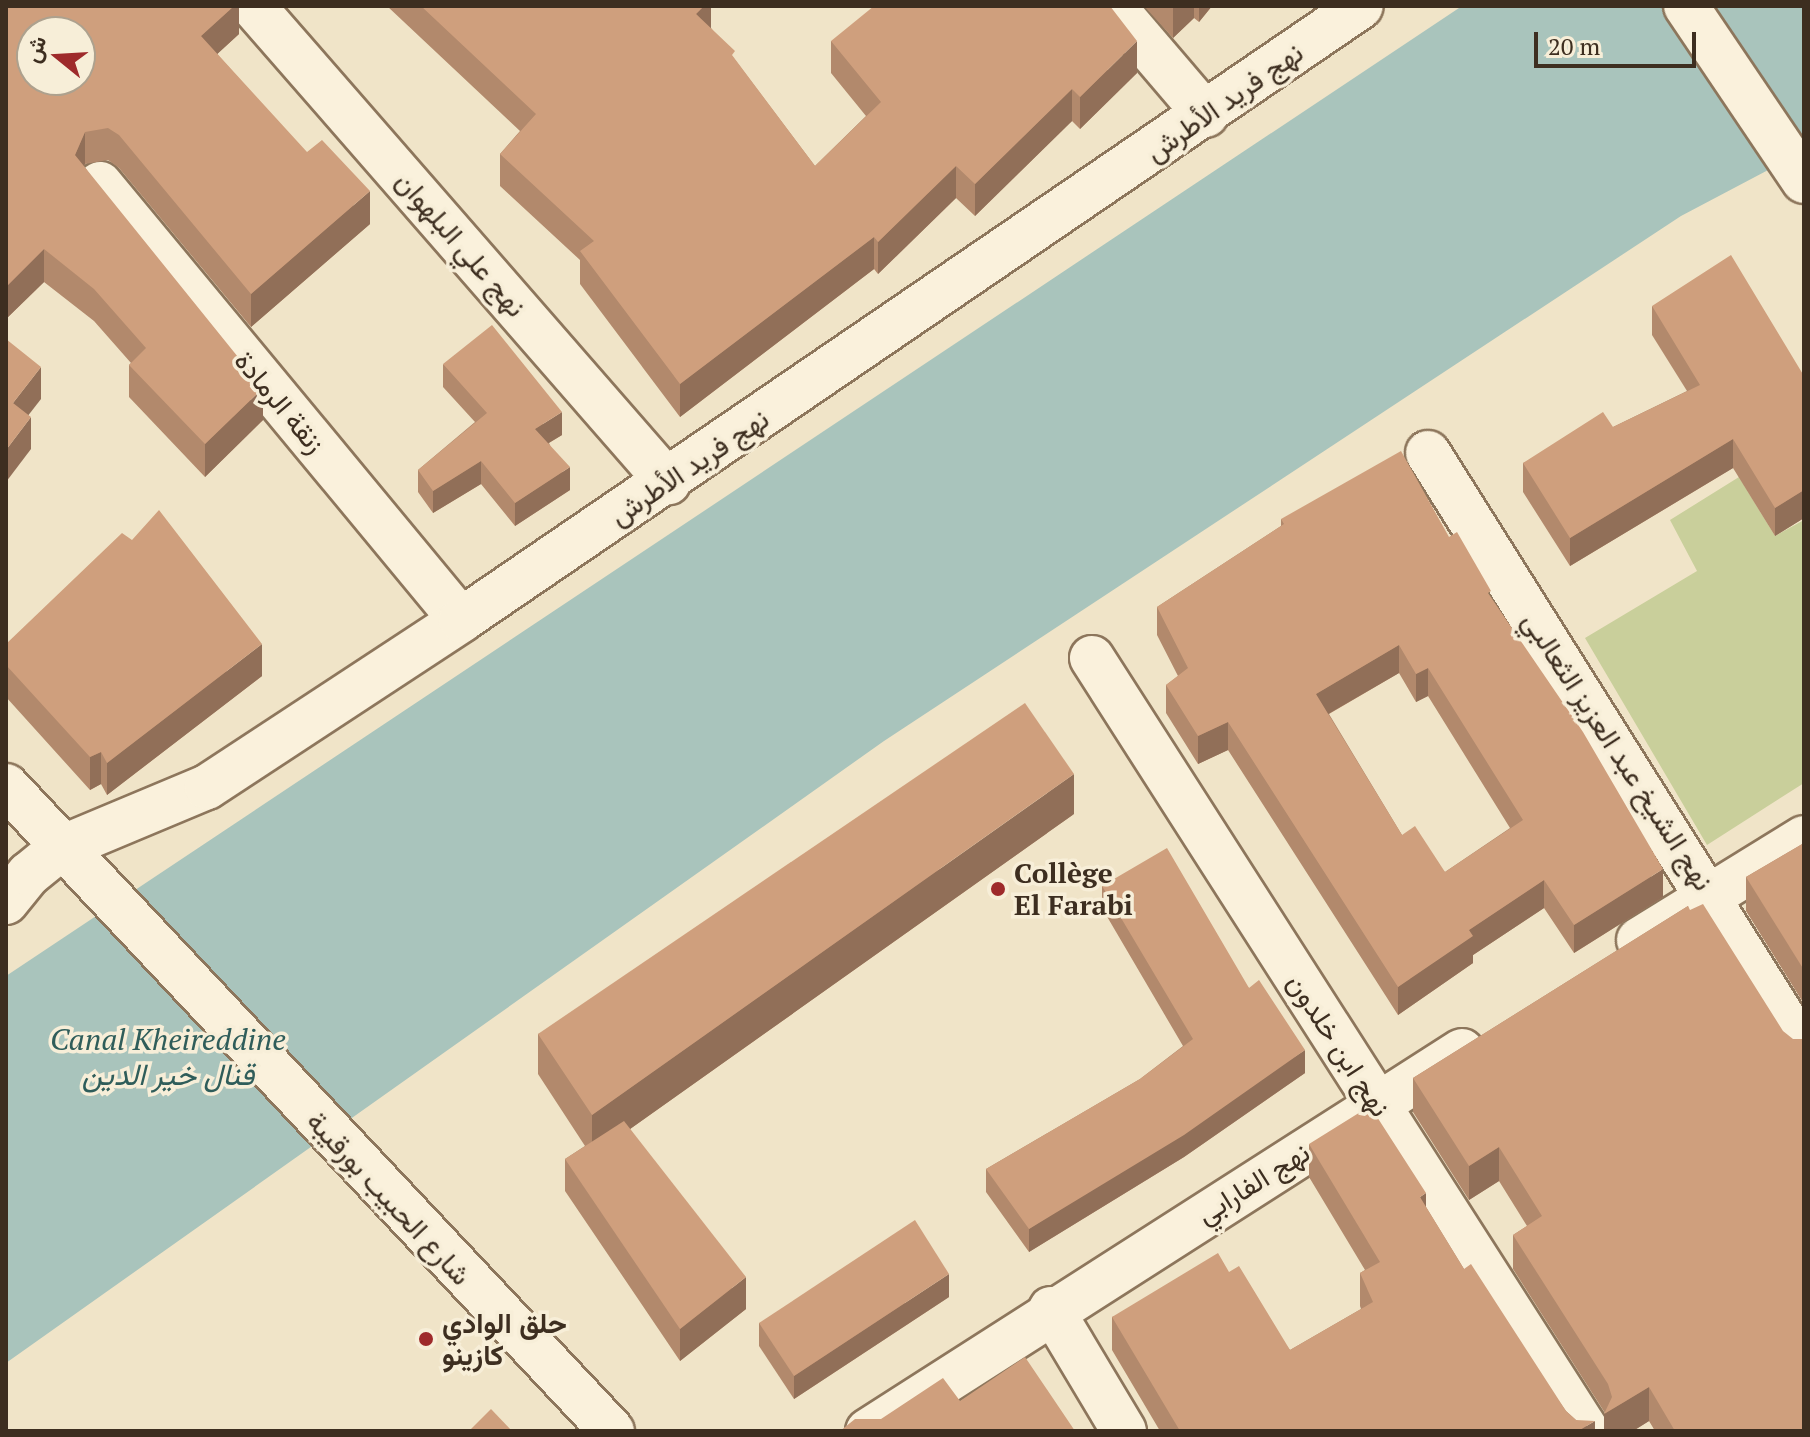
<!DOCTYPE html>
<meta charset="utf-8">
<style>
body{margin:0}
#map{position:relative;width:1810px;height:1437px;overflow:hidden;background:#f0e4c8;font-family:"PT Serif",Vazirmatn,serif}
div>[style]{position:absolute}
.green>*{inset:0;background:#c9cf9b}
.water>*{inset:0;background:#a9c4bc}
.roads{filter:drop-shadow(2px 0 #8d765c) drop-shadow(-2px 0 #8d765c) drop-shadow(0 2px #8d765c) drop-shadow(0 -2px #8d765c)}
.minor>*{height:44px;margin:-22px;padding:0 22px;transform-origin:22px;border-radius:22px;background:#faf1dc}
.tertiary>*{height:44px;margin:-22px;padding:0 22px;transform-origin:22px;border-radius:22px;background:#faf1dc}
.secondary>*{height:44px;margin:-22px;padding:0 22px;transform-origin:22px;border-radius:22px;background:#faf1dc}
.wall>*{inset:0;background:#b2896c}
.shaded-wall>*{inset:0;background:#916f58}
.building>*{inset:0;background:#cf9f7d}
.dots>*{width:22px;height:22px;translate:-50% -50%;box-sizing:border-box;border:4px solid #f7eed8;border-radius:50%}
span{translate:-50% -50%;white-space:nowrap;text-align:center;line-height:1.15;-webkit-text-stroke:7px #f7eed8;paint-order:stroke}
.street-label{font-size:28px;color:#3d2e20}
.poi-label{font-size:28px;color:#3d2e20;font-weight:700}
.left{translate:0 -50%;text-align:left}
.water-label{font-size:30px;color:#2f5d5a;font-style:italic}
.frame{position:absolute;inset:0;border:8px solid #3d2e20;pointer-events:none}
.north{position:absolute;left:16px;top:16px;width:80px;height:80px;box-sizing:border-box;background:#f7eed8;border:2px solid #ada18e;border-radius:50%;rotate:288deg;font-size:22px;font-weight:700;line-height:32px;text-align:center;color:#3d2e20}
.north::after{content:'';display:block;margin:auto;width:28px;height:36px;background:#9e2a2b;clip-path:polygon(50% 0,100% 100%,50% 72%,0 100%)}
.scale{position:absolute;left:1534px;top:32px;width:162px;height:36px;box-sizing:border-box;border:4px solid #3d2e20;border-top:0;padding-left:10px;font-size:24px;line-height:28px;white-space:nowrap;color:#3d2e20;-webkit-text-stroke:6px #f7eed8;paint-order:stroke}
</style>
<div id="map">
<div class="green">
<i style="clip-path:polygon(1739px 477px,1775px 536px,1804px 520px,1804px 783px,1707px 845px,1585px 638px,1697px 571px,1670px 520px)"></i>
</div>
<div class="water">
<i style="clip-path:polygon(1462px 6px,1804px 6px,1804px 151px,1681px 216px,884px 741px,6px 1363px,6px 976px)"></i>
</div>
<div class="roads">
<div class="minor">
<i style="left:253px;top:6px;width:632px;rotate:48.92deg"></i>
<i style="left:1113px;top:6px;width:143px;rotate:49.5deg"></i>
<i style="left:100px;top:184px;width:566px;rotate:50.38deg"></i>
<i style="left:1428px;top:453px;width:706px;rotate:57.84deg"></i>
<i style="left:1092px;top:658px;width:918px;rotate:57.37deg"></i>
<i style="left:6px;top:902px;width:36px;rotate:-51deg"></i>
<i style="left:29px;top:874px;width:41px;rotate:-39.1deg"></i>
<i style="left:61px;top:848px;width:158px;rotate:-22.7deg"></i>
<i style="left:207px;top:787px;width:304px;rotate:-33.3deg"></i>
<i style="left:461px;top:620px;width:1089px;rotate:-34.3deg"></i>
<i style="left:1639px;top:940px;width:194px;rotate:-31.7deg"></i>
<i style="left:1051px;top:1309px;width:142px;rotate:59.1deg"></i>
<i style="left:868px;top:1431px;width:705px;rotate:-32.61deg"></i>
</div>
<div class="tertiary">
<i style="left:1686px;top:6px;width:211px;rotate:56deg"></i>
</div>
<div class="secondary">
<i style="left:6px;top:786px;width:885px;rotate:46.79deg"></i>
</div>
</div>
<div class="wall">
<i style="clip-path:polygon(6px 6px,239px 6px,239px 34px,217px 54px,370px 224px,251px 327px,119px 168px,108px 160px,85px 164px,84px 166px,263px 420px,205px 477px,129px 397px,129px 365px,131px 363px,94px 321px,44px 282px,6px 319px)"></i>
<i style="clip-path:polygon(387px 6px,711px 6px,711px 28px,815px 166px,866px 116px,831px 73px,831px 41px,1137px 73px,1080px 129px,1072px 121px,975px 216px,956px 198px,878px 274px,874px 269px,680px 417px,580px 284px,580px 260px,500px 186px,500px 154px,520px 131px)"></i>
<i style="clip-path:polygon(1144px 6px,1212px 6px,1199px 22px,1194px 18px,1173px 38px)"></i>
<i style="clip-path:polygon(1652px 306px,1804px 376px,1804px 518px,1775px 536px,1733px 468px,1570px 566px,1523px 492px,1523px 463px,1613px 427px,1687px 391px,1652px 335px)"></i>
<i style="clip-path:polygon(443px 364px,562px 435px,549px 443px,570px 490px,515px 526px,481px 484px,433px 513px,418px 492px,418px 470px,475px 422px,443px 387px)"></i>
<i style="clip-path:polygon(evenodd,1281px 519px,1449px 537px,1491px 598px,1663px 897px,1574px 953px,1544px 908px,1473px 955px,1473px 963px,1398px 1015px,1228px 750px,1198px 764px,1166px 713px,1166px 685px,1178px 676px,1157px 635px,1157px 607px,1281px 526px,1281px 519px,1399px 673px,1416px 702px,1428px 696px,1510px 828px,1445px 872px,1402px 835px,1329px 714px,1399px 673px)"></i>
<i style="clip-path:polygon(6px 644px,262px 676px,107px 795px,101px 784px,90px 790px,6px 697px)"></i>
<i style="clip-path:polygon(1074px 814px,630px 1129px,746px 1309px,680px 1361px,565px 1191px,565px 1159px,585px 1146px,538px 1074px,538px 1034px)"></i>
<i style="clip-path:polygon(1804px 843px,1804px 1004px,1746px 911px,1746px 877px)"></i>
<i style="clip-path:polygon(1102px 886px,1249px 988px,1305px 1073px,1184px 1157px,1029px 1252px,986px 1192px,986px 1169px,1140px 1079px,1183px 1046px,1102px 908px)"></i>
<i style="clip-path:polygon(1688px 906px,1804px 1431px,1655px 1431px,1649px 1421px,1633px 1431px,1604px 1431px,1605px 1413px,1513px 1269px,1513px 1235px,1527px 1226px,1499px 1181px,1469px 1200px,1413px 1112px,1413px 1078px)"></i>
<i style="clip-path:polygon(1309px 1144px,1426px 1207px,1464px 1269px,1566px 1411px,1576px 1420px,1595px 1431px,1160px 1431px,1112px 1350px,1112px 1317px,1229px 1272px,1290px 1350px,1361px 1309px,1360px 1306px,1360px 1273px,1365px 1270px,1309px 1177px)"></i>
<i style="clip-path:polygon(949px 1297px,794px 1399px,759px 1346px,759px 1323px)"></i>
</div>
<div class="shaded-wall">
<i style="clip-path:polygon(234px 6px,239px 6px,239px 34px,201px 69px,201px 36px)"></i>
<i style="clip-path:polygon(704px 6px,711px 6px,711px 31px,696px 14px)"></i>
<i style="clip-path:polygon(1173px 6px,1194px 6px,1194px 18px,1173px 38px)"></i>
<i style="clip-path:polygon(1199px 6px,1212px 6px,1199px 22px)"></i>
<i style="clip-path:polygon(1137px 41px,1137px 73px,1080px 129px,1080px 97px)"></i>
<i style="clip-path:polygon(1072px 89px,1072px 121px,975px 216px,975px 184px)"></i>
<i style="clip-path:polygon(85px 132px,85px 164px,75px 187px,75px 155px)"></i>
<i style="clip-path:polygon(956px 166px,956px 198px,878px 274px,878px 242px)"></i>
<i style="clip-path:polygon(370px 191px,370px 224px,251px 327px,251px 294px)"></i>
<i style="clip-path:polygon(874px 237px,874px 269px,680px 417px,680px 384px)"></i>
<i style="clip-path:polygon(44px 249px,44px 282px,6px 319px,6px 287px)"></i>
<i style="clip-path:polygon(41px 367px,41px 399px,13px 435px,13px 403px)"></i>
<i style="clip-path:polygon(263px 388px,263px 420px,205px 477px,205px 444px)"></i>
<i style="clip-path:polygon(562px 412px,562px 435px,535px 451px,535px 429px)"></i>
<i style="clip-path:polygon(31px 417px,31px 449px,6px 482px,6px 450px)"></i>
<i style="clip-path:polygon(1733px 439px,1733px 468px,1570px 566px,1570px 538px)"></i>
<i style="clip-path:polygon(481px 461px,481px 484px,433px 513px,433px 491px)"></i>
<i style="clip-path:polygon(570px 467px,570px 490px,515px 526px,515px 503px)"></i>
<i style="clip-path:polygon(1804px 490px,1804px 518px,1775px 536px,1775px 508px)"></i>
<i style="clip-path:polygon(262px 644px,262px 676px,107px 795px,107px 763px)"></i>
<i style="clip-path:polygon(1399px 645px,1399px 673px,1316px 721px,1316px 694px)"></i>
<i style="clip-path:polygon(1428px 668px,1428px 696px,1416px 702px,1416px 674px)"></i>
<i style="clip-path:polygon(1228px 722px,1228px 750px,1198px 764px,1198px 736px)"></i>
<i style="clip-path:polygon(101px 752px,101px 784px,90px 790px,90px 757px)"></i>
<i style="clip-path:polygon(1074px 774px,1074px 814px,592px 1156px,592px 1115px)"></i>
<i style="clip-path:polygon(1663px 869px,1663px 897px,1574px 953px,1574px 925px)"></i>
<i style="clip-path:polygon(1544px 880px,1544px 908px,1473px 955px,1473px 963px,1398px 1015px,1398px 987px,1469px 930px)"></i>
<i style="clip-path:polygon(1305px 1050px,1305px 1073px,1184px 1157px,1029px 1252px,1029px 1229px)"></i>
<i style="clip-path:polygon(1499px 1147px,1499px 1181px,1469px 1200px,1469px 1166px)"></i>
<i style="clip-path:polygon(1426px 1193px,1426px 1226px,1420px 1197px)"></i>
<i style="clip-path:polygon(949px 1274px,949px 1297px,794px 1399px,794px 1376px)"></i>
<i style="clip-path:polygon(746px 1277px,746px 1309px,680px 1361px,680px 1329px)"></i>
<i style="clip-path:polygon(1649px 1387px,1649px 1421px,1633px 1431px,1604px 1431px,1604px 1414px)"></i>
<i style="clip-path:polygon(1595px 1421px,1595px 1431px,1578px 1431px)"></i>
</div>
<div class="building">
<i style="clip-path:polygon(evenodd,6px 6px,234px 6px,201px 36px,307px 152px,322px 140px,370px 191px,251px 294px,119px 135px,108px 128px,85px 132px,75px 155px,263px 388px,205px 444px,129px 365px,146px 348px,94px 289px,44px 249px,6px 287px,6px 6px,32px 32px,80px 32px,80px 80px,32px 80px,32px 32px)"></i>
<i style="clip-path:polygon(421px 6px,704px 6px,696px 14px,735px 51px,732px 55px,815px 166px,881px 102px,831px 41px,874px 6px,1110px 6px,1137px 41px,1080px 97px,1072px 89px,975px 184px,956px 166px,878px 242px,874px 237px,680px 384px,580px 251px,594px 241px,500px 154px,536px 114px)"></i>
<i style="clip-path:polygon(1731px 255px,1804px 376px,1804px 490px,1775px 508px,1733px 439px,1570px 538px,1523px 463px,1603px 412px,1613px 427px,1700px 385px,1652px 306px)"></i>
<i style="clip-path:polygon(492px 325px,562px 412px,535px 429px,570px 467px,515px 503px,481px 461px,433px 491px,418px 470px,487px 413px,443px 364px)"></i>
<i style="clip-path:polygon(6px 339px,41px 367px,13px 403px,31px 417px,6px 450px)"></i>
<i style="clip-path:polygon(evenodd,1401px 451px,1449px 537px,1457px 532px,1491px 591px,1488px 593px,1583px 732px,1663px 869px,1574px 925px,1544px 880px,1469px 930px,1473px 936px,1398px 987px,1228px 722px,1198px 736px,1166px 685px,1188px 668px,1157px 607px,1284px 524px,1281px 519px,1401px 451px,1399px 645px,1416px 674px,1428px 668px,1523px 820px,1445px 872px,1415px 826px,1402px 835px,1316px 694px,1399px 645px)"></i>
<i style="clip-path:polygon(159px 510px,262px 644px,107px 763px,101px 752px,90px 757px,6px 665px,6px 644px,122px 533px,132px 540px)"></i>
<i style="clip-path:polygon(1025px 703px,1074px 774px,592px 1115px,538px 1034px)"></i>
<i style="clip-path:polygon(1804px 843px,1804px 970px,1746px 877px)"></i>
<i style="clip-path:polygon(1167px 848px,1249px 988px,1259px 980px,1305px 1050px,1184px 1135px,1029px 1229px,986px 1169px,1140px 1079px,1193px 1039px,1102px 886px)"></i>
<i style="clip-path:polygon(1703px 904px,1783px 1031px,1793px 1039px,1804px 1039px,1804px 1431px,1675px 1431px,1649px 1387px,1604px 1414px,1612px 1397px,1608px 1384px,1513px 1235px,1542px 1216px,1499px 1147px,1469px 1166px,1413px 1078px,1688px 906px,1690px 910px)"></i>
<i style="clip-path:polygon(1370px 1106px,1426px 1193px,1420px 1197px,1464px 1269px,1471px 1264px,1566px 1411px,1576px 1420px,1595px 1421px,1578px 1431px,1180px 1431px,1112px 1317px,1218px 1253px,1229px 1272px,1239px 1266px,1290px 1350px,1373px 1302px,1360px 1273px,1380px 1262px,1309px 1144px)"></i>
<i style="clip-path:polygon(624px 1121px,746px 1277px,680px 1329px,565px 1159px)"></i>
<i style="clip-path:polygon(915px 1220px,949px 1274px,794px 1376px,759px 1323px)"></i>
<i style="clip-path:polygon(1025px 1357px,1075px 1431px,840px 1431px,855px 1419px,881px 1419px,943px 1378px,960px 1401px)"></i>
<i style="clip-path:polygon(491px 1409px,512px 1431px,469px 1431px)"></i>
</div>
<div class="dots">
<i style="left:998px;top:889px;background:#9e2a2b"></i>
<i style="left:426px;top:1339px;background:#9e2a2b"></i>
</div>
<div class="street-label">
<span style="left:1224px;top:102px;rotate:-35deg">نهج فريد الأطرش</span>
<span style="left:461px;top:244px;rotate:49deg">نهج علي البلهوان</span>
<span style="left:280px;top:402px;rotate:50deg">زنقة الرمادة</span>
<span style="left:689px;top:467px;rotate:-34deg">نهج فريد الأطرش</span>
<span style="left:1618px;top:751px;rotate:57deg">نهج الشيخ عبد العزيز الثعالبي</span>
<span style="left:1339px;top:1045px;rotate:57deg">نهج ابن خلدون</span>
<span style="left:1253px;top:1183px;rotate:-32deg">نهج الفارابي</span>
<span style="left:389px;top:1198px;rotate:47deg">شارع الحبيب بورقيبة</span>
</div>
<div class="poi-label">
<span class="left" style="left:1014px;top:889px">Collège<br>El Farabi</span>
<span class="left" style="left:442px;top:1339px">حلق الوادي<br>كازينو</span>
</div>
<div class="water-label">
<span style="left:168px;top:1056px">Canal Kheireddine<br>قنال خير الدين</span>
</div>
<div class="frame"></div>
<div class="north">ش</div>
<div class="scale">20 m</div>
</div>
